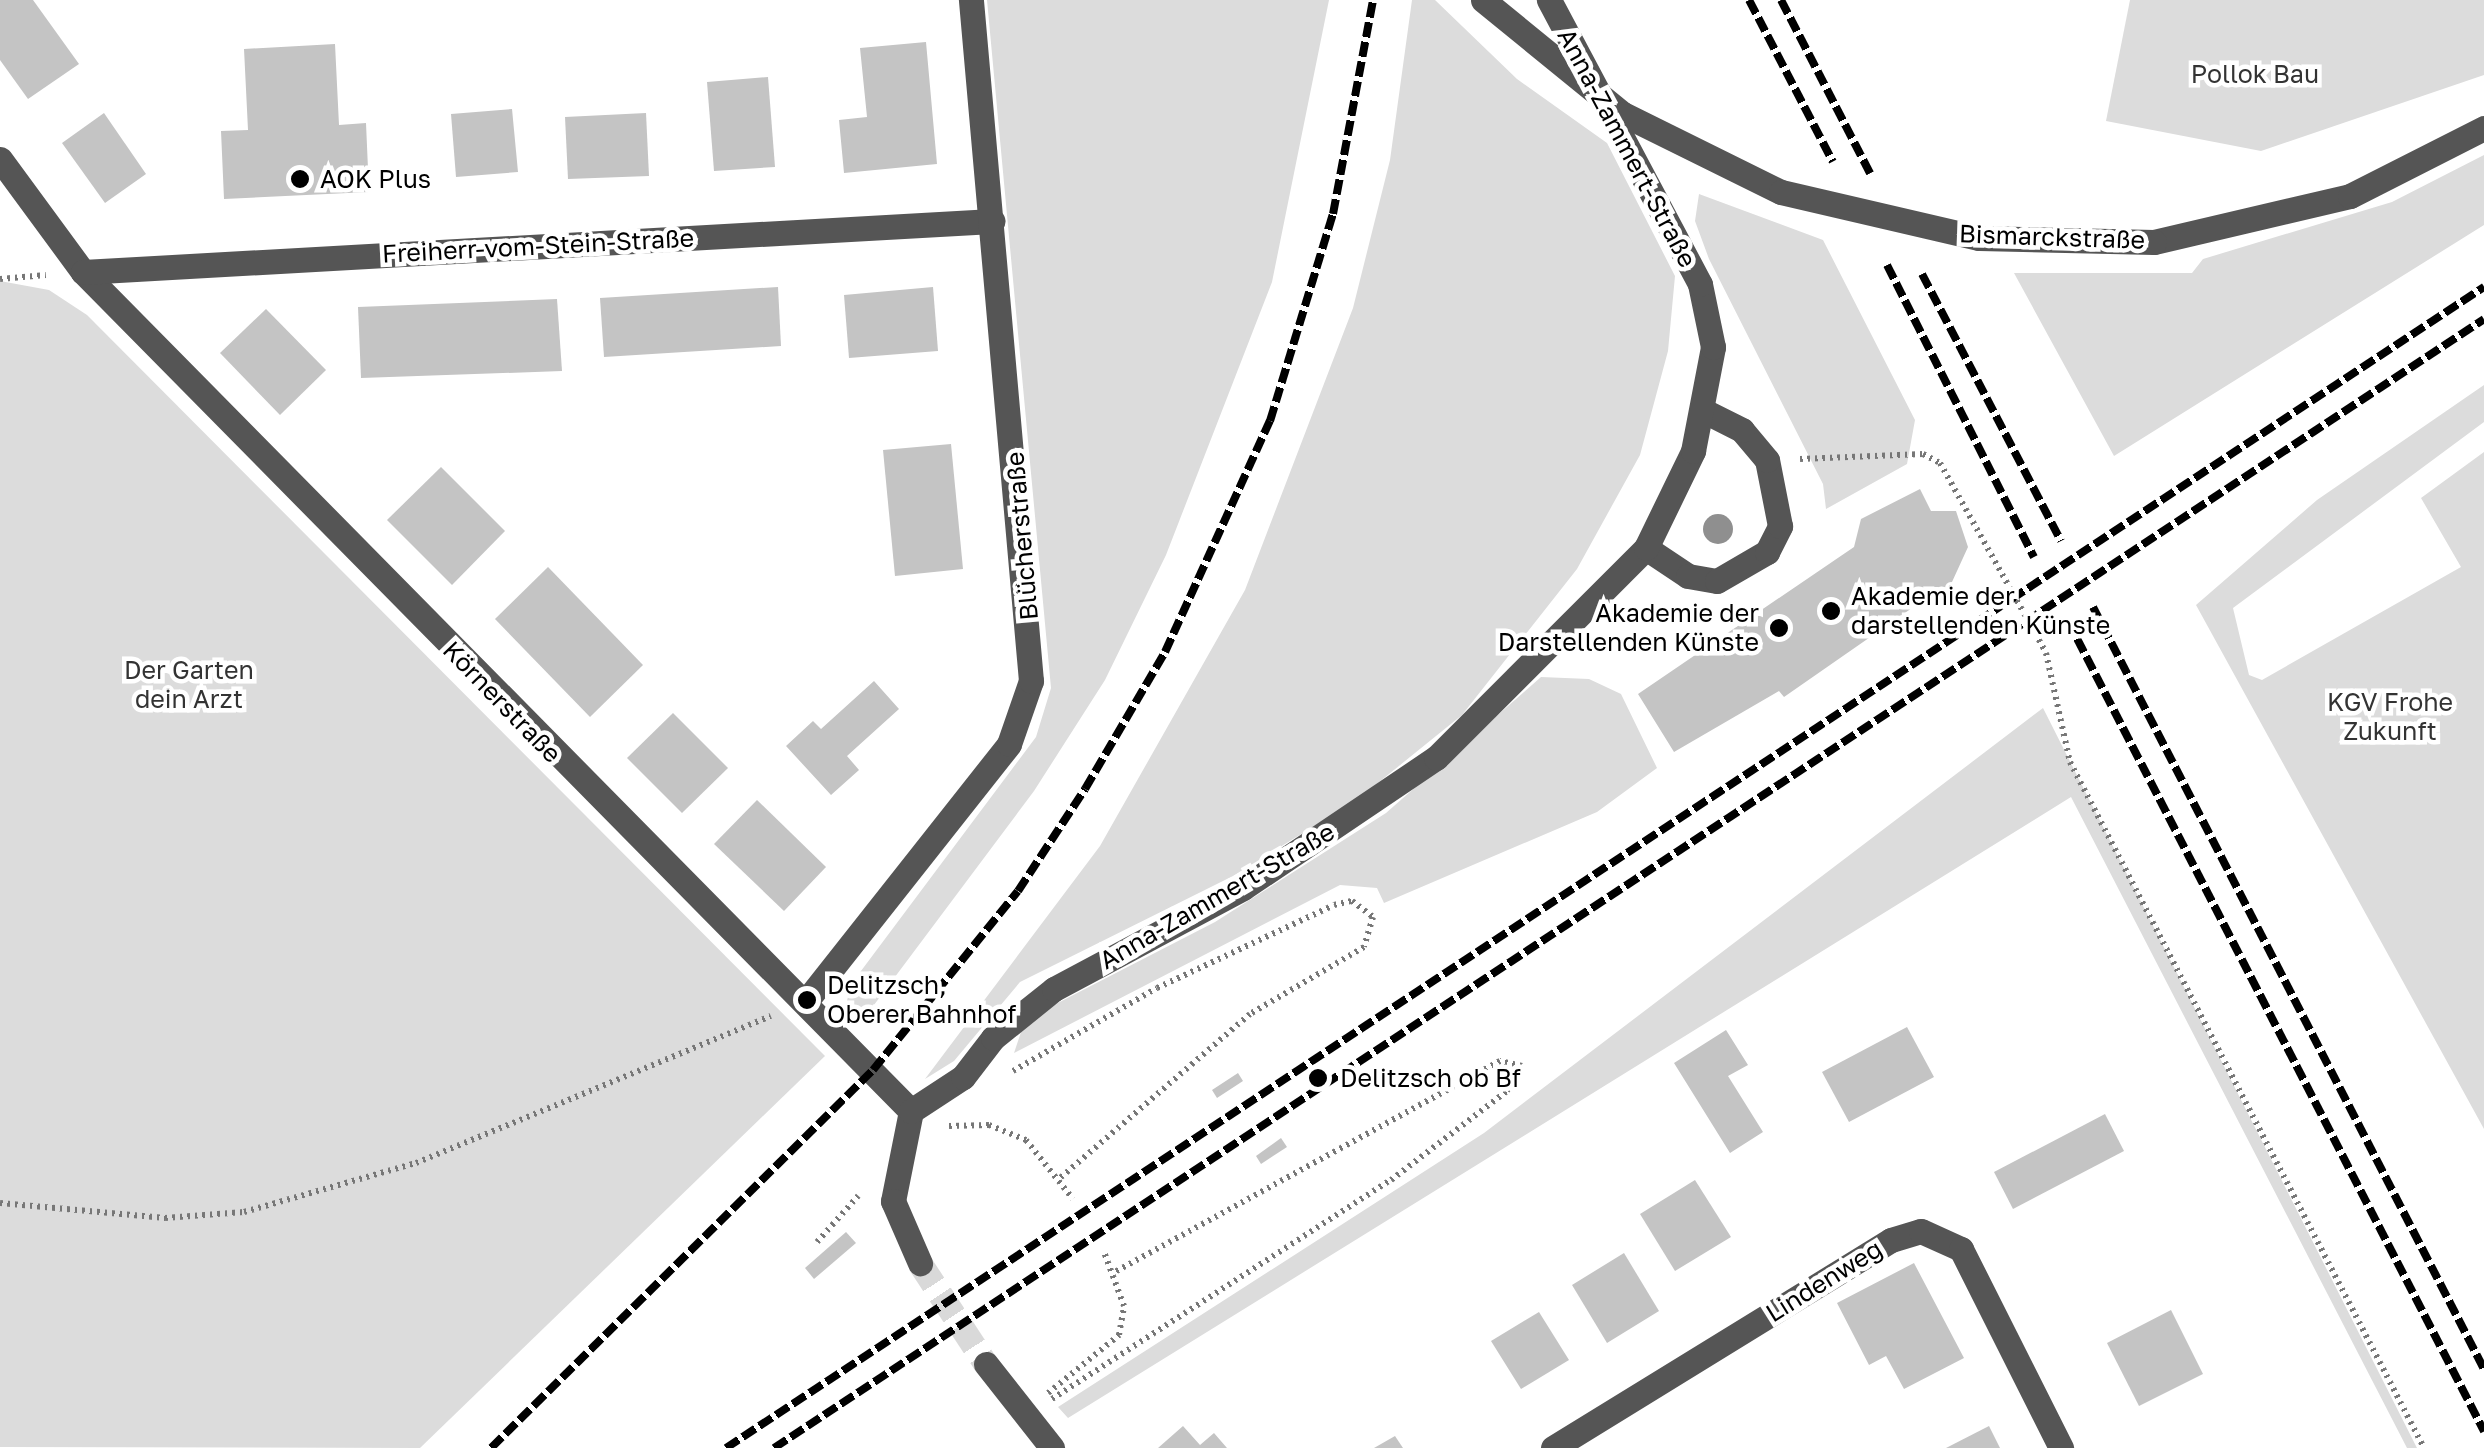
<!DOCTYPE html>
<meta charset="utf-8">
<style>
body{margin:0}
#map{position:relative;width:2484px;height:1448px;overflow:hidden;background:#fff;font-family:"Golos Text",sans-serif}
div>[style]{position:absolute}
.green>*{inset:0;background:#dcdcdc}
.building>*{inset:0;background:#c4c4c4}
.minor-tunnel>*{height:25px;margin-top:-12.5px;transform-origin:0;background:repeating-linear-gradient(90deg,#d9d9d9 0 25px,transparent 0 37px)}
.path>*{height:6px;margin-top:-3px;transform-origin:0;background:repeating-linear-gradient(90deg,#777 0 2.5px,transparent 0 7.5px)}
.minor>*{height:25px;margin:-12.5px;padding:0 12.5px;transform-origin:12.5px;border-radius:12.5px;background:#555}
.rail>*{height:8px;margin-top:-4px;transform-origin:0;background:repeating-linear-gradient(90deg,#000 0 15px,transparent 0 20px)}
.minor-bridge>*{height:25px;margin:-12.5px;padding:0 12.5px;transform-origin:12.5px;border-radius:12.5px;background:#555}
.trees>*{width:30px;height:30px;margin:-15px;border-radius:50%;background:#8f8f8f}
.dots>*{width:28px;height:28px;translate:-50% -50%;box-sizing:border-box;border:5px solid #fff;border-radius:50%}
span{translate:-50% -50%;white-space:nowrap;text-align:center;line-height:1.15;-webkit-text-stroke:9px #fff;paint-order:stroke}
.park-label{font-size:25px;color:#333}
.street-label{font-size:25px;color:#000}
.poi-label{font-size:25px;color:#000}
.left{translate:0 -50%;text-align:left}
.right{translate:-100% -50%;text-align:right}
</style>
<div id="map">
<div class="green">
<i style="clip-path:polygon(987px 0,1329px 0,1272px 282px,1166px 555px,1105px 680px,1034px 791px,862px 1021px,846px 1004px,852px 983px,1036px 737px,1051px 688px)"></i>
<i style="clip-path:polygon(1412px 0,1435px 0,1517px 79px,1607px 143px,1675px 276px,1668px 351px,1640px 455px,1577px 569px,1462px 715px,1358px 799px,1233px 876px,1020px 982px,954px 1061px,925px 1079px,1100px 846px,1245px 590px,1353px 308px,1390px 160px)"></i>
<i style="clip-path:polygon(2130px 0,2484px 0,2484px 75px,2261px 151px,2106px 121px)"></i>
<i style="clip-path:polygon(2484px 155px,2484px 225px,2114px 456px,2014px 273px,2192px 273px,2203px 259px,2392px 202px)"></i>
<i style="clip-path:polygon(1699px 194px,1823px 240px,1915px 420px,1907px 464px,1826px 509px,1823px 484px,1709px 259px,1695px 221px)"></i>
<i style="clip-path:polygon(0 281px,49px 290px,87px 315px,825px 1056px,420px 1448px,0 1447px)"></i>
<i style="clip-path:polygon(2484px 385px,2484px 422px,2233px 608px,2249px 675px,2262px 680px,2461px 567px,2421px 498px,2484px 452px,2484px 1129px,2196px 605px,2317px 500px)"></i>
<i style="clip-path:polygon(1541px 677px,1589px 679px,1621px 694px,1657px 768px,1597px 812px,1384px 903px,1377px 888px,1340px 885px,1014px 1053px,1021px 1032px,1048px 1008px,1215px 922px,1386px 813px)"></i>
<i style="clip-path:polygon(2043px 708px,2417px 1448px,2407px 1448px,2071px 797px,1068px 1418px,1058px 1407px,1484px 1133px)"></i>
</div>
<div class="building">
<i style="clip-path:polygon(0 0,33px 0,79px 64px,28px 99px,0 60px)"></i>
<i style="clip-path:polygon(926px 42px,937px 164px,844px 173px,839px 120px,867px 117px,860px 48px)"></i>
<i style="clip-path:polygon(335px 44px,339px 125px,366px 123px,369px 192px,224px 199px,221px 131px,248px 130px,244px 49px)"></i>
<i style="clip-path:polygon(768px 77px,775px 167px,714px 171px,707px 82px)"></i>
<i style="clip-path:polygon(512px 109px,518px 172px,456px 177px,451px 114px)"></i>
<i style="clip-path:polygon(104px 113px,146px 174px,105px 203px,62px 143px)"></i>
<i style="clip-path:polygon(646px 113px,649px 176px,568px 179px,565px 117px)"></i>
<i style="clip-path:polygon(778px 287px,781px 346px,604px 357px,600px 298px)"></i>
<i style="clip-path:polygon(933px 287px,938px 351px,849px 358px,844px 295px)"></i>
<i style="clip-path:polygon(557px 299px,562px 371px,361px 378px,358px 307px)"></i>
<i style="clip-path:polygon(266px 309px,326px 370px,280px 415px,220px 353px)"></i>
<i style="clip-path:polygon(951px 444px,963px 569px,895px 576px,883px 450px)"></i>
<i style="clip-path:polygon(441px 467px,505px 531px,452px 585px,387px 520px)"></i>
<i style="clip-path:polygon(1920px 489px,1931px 511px,1956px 511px,1968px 547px,1941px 606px,1912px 608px,1784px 697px,1779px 691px,1674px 752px,1638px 694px,1854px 547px,1861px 519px)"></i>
<i style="clip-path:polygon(548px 567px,643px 665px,590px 717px,495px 619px)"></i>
<i style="clip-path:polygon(874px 681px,899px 709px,847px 756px,859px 770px,831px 795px,786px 746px,813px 721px,821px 729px)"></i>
<i style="clip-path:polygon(673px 713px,728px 768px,682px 813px,627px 758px)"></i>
<i style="clip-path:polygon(757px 800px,826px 867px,784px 911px,714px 844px)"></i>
<i style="clip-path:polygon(1907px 1027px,1934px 1077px,1849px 1122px,1822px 1072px)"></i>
<i style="clip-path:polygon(1726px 1030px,1748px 1065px,1728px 1076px,1763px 1132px,1730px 1153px,1674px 1063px)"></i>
<i style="clip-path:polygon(1238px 1073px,1243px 1081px,1217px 1098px,1212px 1090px)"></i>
<i style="clip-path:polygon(2105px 1114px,2124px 1151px,2013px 1209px,1994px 1172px)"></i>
<i style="clip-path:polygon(1281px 1138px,1287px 1147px,1261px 1164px,1256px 1156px)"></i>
<i style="clip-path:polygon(1695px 1180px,1731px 1237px,1675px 1271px,1640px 1214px)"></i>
<i style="clip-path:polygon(846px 1232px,856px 1243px,814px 1279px,805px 1268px)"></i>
<i style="clip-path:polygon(1624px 1253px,1659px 1311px,1607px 1343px,1572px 1285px)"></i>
<i style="clip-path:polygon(1914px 1263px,1964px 1358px,1904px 1389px,1886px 1356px,1869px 1365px,1837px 1303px)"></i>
<i style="clip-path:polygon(2171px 1310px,2203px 1374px,2139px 1406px,2107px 1343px)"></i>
<i style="clip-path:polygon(1539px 1312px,1569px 1360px,1521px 1389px,1491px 1341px)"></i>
<i style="clip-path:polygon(1183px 1426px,1200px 1445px,1214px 1433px,1227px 1448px,1158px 1448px)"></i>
<i style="clip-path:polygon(1989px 1426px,2000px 1448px,1946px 1448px)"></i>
<i style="clip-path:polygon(1395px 1436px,1403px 1448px,1374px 1448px)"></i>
</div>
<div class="minor-tunnel">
<i style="left:920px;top:1263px;width:121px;rotate:56.8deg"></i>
</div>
<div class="path">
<i style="left:0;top:279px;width:46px;rotate:-5deg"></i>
<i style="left:1800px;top:459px;width:123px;rotate:-2.3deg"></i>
<i style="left:1923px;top:454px;width:19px;rotate:28deg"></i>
<i style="left:1940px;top:463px;width:218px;rotate:60.8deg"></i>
<i style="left:2046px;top:653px;width:112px;rotate:77.6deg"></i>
<i style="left:2070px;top:762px;width:772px;rotate:62.7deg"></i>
<i style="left:1013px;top:1071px;width:166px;rotate:-30deg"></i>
<i style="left:1157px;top:988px;width:195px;rotate:-25.1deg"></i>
<i style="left:1334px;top:905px;width:18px;rotate:-13deg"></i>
<i style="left:1352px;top:901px;width:26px;rotate:37deg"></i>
<i style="left:1373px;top:917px;width:31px;rotate:107deg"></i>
<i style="left:1364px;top:947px;width:132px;rotate:149.6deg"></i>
<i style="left:1250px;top:1014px;width:251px;rotate:139.2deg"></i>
<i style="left:949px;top:1126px;width:40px;rotate:-1.4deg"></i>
<i style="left:989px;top:1125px;width:40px;rotate:22deg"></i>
<i style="left:1026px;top:1140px;width:75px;rotate:51.5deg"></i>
<i style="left:0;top:1203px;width:166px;rotate:5.2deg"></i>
<i style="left:165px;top:1218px;width:79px;rotate:-4.3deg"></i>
<i style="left:244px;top:1212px;width:179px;rotate:-15.9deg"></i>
<i style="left:416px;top:1163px;width:384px;rotate:-22.5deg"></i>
<i style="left:817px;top:1242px;width:62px;rotate:-48.3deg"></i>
<i style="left:1048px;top:1393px;width:92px;rotate:-39.2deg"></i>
<i style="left:1119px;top:1335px;width:29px;rotate:-80deg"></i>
<i style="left:1124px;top:1306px;width:58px;rotate:-110.3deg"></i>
<i style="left:1052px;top:1399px;width:404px;rotate:-32.9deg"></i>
<i style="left:1391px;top:1180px;width:146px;rotate:-37.5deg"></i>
<i style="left:1507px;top:1091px;width:29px;rotate:-59deg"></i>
<i style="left:1522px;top:1066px;width:23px;rotate:-167deg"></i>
<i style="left:1500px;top:1061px;width:438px;rotate:151.3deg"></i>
</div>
<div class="minor">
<i style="left:0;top:159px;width:140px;rotate:53.7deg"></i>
<i style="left:83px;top:272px;width:1179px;rotate:45.38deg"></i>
<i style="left:911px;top:1111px;width:92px;rotate:101.3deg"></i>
<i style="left:893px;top:1201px;width:68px;rotate:66.5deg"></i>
<i style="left:2154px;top:242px;width:201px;rotate:-13.2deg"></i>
<i style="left:2350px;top:196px;width:150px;rotate:-26.9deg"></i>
<i style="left:83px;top:272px;width:911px;rotate:-3.21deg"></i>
<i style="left:1646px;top:548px;width:50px;rotate:33.7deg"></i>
<i style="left:1688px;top:576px;width:29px;rotate:10deg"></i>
<i style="left:1717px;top:581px;width:58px;rotate:-30.1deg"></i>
<i style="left:1767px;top:552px;width:29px;rotate:-63deg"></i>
<i style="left:1780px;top:526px;width:67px;rotate:-101.1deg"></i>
<i style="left:1767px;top:460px;width:39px;rotate:-130deg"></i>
<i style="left:1742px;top:430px;width:42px;rotate:-153.4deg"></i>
<i style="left:807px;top:1000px;width:326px;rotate:-51.7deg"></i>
<i style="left:1009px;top:744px;width:67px;rotate:-70.8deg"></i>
<i style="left:1031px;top:681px;width:684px;rotate:-95.04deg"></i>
<i style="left:911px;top:1111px;width:62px;rotate:-33.2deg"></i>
<i style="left:963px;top:1077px;width:49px;rotate:-52.4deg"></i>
<i style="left:993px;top:1038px;width:78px;rotate:-38.8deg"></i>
<i style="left:1054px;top:989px;width:214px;rotate:-28.1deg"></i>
<i style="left:1243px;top:888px;width:233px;rotate:-34deg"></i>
<i style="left:1436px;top:758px;width:297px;rotate:-45deg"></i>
<i style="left:1646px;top:548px;width:108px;rotate:-64.1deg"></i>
<i style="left:1693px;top:451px;width:106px;rotate:-79.1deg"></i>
<i style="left:1713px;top:347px;width:64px;rotate:-101.7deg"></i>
<i style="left:1700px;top:284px;width:322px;rotate:-118deg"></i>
<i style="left:986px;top:1364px;width:107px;rotate:51.8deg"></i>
<i style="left:1553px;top:1448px;width:397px;rotate:-31.6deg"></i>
<i style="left:1891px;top:1240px;width:31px;rotate:-17deg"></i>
<i style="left:1921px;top:1231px;width:44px;rotate:24.2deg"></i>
<i style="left:1961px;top:1249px;width:223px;rotate:63.3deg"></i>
</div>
<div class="rail">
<i style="left:1749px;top:0;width:182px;rotate:62.6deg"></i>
<i style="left:1781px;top:0;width:195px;rotate:62.8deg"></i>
<i style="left:1887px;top:265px;width:327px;rotate:63.3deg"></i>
<i style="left:1922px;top:274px;width:301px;rotate:62.5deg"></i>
<i style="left:2093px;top:607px;width:856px;rotate:62.84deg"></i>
<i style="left:2068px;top:621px;width:911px;rotate:62.82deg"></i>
<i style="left:491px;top:1448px;width:537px;rotate:-44.7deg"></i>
<i style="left:873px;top:1070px;width:230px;rotate:-51deg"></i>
<i style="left:1018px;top:891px;width:122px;rotate:-56.7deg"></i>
<i style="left:1085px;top:789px;width:159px;rotate:-59.7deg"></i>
<i style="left:1165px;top:652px;width:254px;rotate:-65.6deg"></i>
<i style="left:1270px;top:421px;width:216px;rotate:-73.1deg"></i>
<i style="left:1333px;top:214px;width:218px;rotate:-79.4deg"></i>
<i style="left:726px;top:1448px;width:2107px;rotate:-33.44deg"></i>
<i style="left:774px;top:1448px;width:2049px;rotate:-33.43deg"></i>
</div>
<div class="minor-bridge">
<i style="left:1483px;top:0;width:181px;rotate:39.2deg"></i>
<i style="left:1623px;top:114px;width:176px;rotate:26.3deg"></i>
<i style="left:1781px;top:192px;width:203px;rotate:13.1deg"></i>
<i style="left:1979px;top:238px;width:175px;rotate:1.3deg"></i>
</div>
<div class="trees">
<i style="left:1718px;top:529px"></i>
</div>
<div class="dots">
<i style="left:300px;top:179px;background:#000"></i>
<i style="left:1831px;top:611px;background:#000"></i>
<i style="left:1779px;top:628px;background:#000"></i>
<i style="left:807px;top:1000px;background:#000"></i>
<i style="left:1318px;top:1078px;background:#000"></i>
</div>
<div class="park-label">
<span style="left:2255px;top:74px">Pollok Bau</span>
<span style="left:189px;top:685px">Der Garten<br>dein Arzt</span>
<span style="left:2390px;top:717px">KGV Frohe<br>Zukunft</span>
</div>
<div class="street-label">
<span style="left:1627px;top:148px;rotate:62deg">Anna-Zammert-Straße</span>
<span style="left:2052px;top:237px;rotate:2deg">Bismarckstraße</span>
<span style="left:538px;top:246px;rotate:-3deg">Freiherr-vom-Stein-Straße</span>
<span style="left:1022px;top:536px;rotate:-95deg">Blücherstraße</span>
<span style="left:502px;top:702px;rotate:46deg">Körnerstraße</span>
<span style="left:1217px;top:896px;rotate:-30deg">Anna-Zammert-Straße</span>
<span style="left:1824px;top:1281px;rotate:-32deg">Lindenweg</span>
</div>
<div class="poi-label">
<span class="left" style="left:320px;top:179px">AOK Plus</span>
<span class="left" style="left:1851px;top:611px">Akademie der<br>darstellenden Künste</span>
<span class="right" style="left:1759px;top:628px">Akademie der<br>Darstellenden Künste</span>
<span class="left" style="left:827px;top:1000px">Delitzsch,<br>Oberer Bahnhof</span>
<span class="left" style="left:1340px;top:1078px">Delitzsch ob Bf</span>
</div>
</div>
